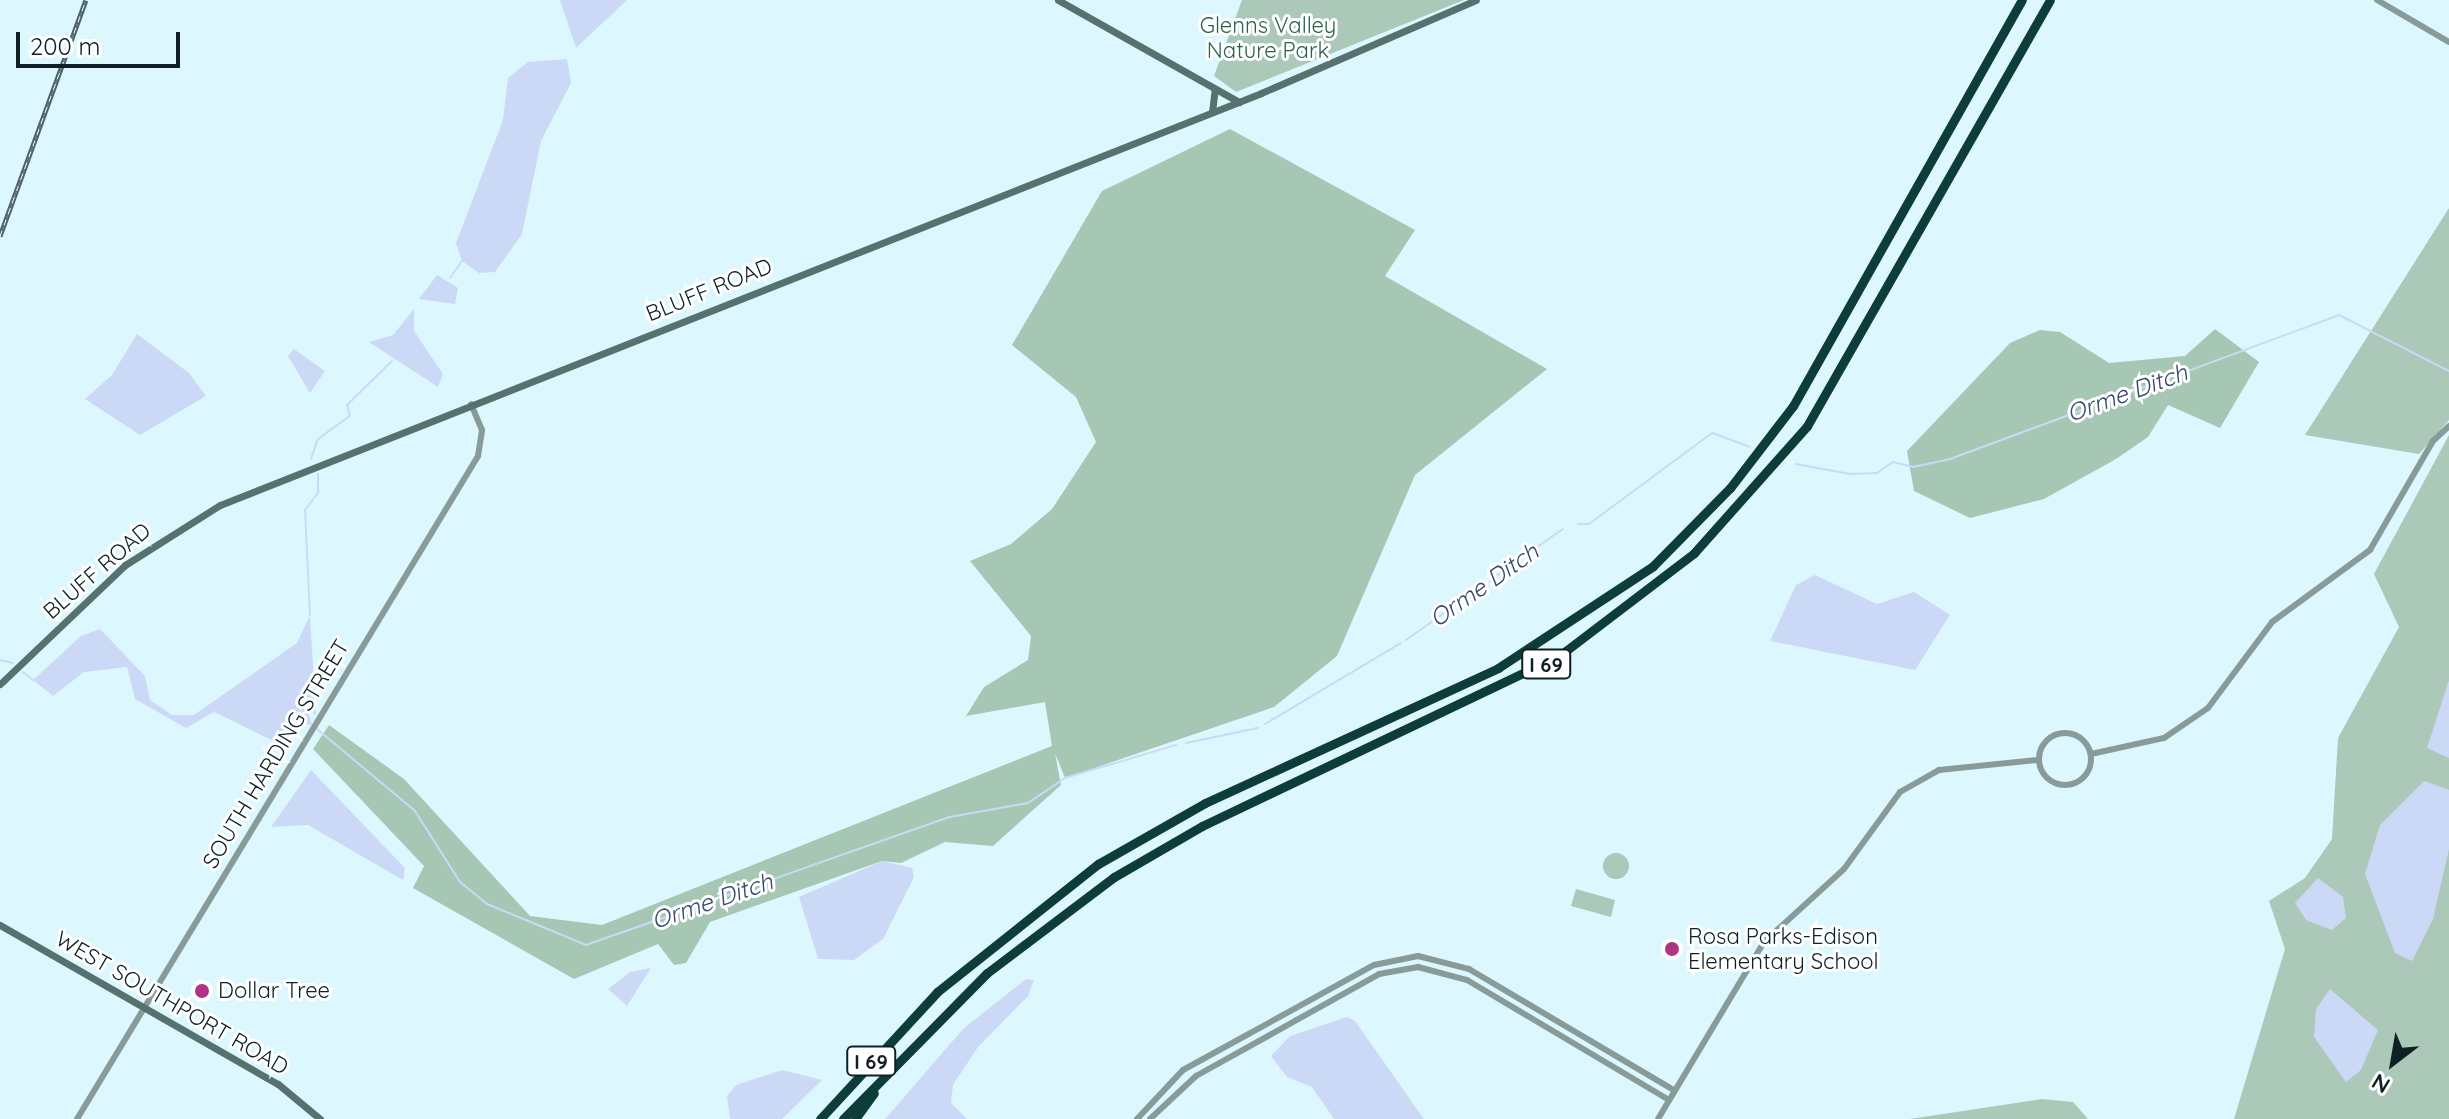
<!DOCTYPE html>
<style>
body{margin:0}
#map{position:relative;width:2449px;height:1119px;overflow:hidden;background:#dcf8fe;font-family:Quicksand,sans-serif}
div>[style]{position:absolute}
.green>*{inset:0;background:#abc8b8}
.round{border-radius:50%}
.forest>*{inset:0;background:#a6c7b4}
.water>*{inset:0;background:#ccd9f6}
.stream>*{height:2px;margin:-1px;padding:0 1px;transform-origin:1px;border-radius:1px;background:#ccd9f6}
.tertiary>*{height:6px;margin:-3px;padding:0 3px;transform-origin:3px;border-radius:3px;background:#889b99}
.tertiary>.ring{margin:-3px;padding:0;box-sizing:content-box;background:none;border:6px solid #889b99;border-radius:50%}
.secondary>*{height:7px;margin:-3.5px;padding:0 3.5px;transform-origin:3.5px;border-radius:3.5px;background:#55726f}
.motorway>*{height:9px;margin:-4.5px;padding:0 4.5px;transform-origin:4.5px;border-radius:4.5px;background:#0d3c39}
.rail>*{height:5px;margin-top:-2.5px;transform-origin:0;background:repeating-linear-gradient(90deg,#fff 0 6px,#4c6165 0 12px);box-sizing:border-box;border-block:2px solid #4c6165}
.dots>*{width:22px;height:22px;translate:-50% -50%;box-sizing:border-box;border:4px solid #fff;border-radius:50%}
span{translate:-50% -50%;white-space:nowrap;text-align:center;line-height:1.15;-webkit-text-stroke:6px #fff;paint-order:stroke}
.shield-label span{padding:2px 6px;background:#fff;border:2px solid;border-radius:6px;-webkit-text-stroke-width:0}
.shield-label{font-size:20px;color:#0f2024;font-weight:700}
.park-label{font-size:22px;color:#2b6349}
.street-label{font-size:22px;color:#0f2024}
.poi-label{font-size:22px;color:#0f2024}
.left{translate:0 -50%;text-align:left}
.water-label{font-size:24px;color:#374871;font-style:italic}
.north{position:absolute;left:2353px;top:1023px;width:80px;height:80px;-webkit-text-stroke:6px #fff;paint-order:stroke;rotate:211deg;font-size:22px;font-weight:700;line-height:32px;text-align:center;color:#0f2024}
.north::after{content:'';display:block;margin:auto;width:28px;height:36px;background:#0f2024;clip-path:polygon(50% 0,100% 100%,50% 72%,0 100%)}
.scale{position:absolute;left:16px;top:32px;width:164px;height:36px;box-sizing:border-box;border:4px solid #0f2024;border-top:0;padding-left:10px;font-size:24px;line-height:28px;white-space:nowrap;color:#0f2024;-webkit-text-stroke:6px #fff;paint-order:stroke}
</style>
<div id="map">
<div class="green">
<i style="clip-path:polygon(1242px 0,1464px 0,1236px 92px,1214px 76px)"></i>
<i style="clip-path:polygon(2449px 208px,2449px 420px,2419px 454px,2305px 435px)"></i>
<i style="clip-path:polygon(2449px 435px,2449px 1119px,2234px 1119px,2285px 949px,2269px 901px,2305px 878px,2332px 839px,2338px 738px,2399px 627px,2374px 574px)"></i>
<i class="round" style="left:1603px;top:853px;width:26px;height:26px"></i>
<i style="clip-path:polygon(1576px 889px,1615px 900px,1611px 917px,1571px 906px)"></i>
<i style="clip-path:polygon(2042px 1099px,2073px 1102px,2088px 1119px,1910px 1119px)"></i>
</div>
<div class="forest">
<i style="clip-path:polygon(1230px 129px,1415px 230px,1385px 276px,1547px 369px,1415px 475px,1337px 656px,1274px 707px,1065px 778px,1055px 753px,1061px 785px,993px 846px,945px 842px,901px 863px,882px 861px,710px 922px,686px 963px,674px 965px,658px 944px,574px 979px,413px 888px,424px 866px,313px 749px,329px 725px,404px 779px,530px 916px,602px 925px,1052px 746px,1045px 702px,966px 716px,984px 687px,1028px 660px,1031px 636px,970px 561px,1011px 544px,1052px 509px,1096px 442px,1076px 397px,1012px 345px,1102px 191px)"></i>
<i style="clip-path:polygon(2215px 329px,2259px 362px,2220px 428px,2168px 405px,2148px 437px,2116px 459px,2044px 499px,1970px 518px,1914px 491px,1907px 451px,2010px 343px,2040px 330px,2060px 332px,2109px 363px,2185px 356px)"></i>
</div>
<div class="water">
<i style="clip-path:polygon(560px 0,626px 0,626px 1px,576px 48px)"></i>
<i style="clip-path:polygon(567px 59px,571px 83px,541px 141px,522px 234px,495px 272px,479px 273px,462px 261px,456px 243px,503px 120px,508px 78px,528px 62px)"></i>
<i style="clip-path:polygon(437px 275px,458px 288px,455px 304px,419px 299px)"></i>
<i style="clip-path:polygon(414px 309px,414px 331px,443px 374px,438px 387px,369px 342px,393px 335px)"></i>
<i style="clip-path:polygon(137px 334px,189px 373px,206px 396px,140px 435px,85px 399px,112px 375px)"></i>
<i style="clip-path:polygon(294px 349px,325px 371px,310px 393px,288px 356px)"></i>
<i style="clip-path:polygon(1815px 575px,1877px 604px,1914px 592px,1950px 615px,1915px 670px,1770px 641px,1796px 585px)"></i>
<i style="clip-path:polygon(310px 615px,316px 715px,307px 708px,312px 725px,294px 722px,278px 743px,214px 712px,186px 728px,135px 699px,127px 667px,84px 672px,53px 696px,33px 680px,81px 636px,100px 629px,145px 676px,150px 700px,172px 715px,194px 715px,297px 643px)"></i>
<i style="clip-path:polygon(2449px 680px,2449px 758px,2427px 748px)"></i>
<i style="clip-path:polygon(311px 770px,405px 868px,403px 880px,308px 825px,271px 827px)"></i>
<i style="clip-path:polygon(2424px 781px,2449px 790px,2449px 849px,2433px 919px,2412px 961px,2395px 953px,2365px 874px,2380px 825px)"></i>
<i style="clip-path:polygon(882px 861px,912px 868px,914px 877px,883px 939px,854px 960px,818px 959px,799px 897px)"></i>
<i style="clip-path:polygon(2318px 878px,2343px 897px,2346px 918px,2332px 930px,2306px 920px,2295px 903px)"></i>
<i style="clip-path:polygon(651px 968px,627px 1006px,608px 989px,630px 972px)"></i>
<i style="clip-path:polygon(1026px 979px,1034px 980px,1028px 996px,978px 1047px,953px 1085px,951px 1103px,967px 1119px,885px 1119px,963px 1029px)"></i>
<i style="clip-path:polygon(2330px 989px,2378px 1030px,2361px 1070px,2346px 1082px,2314px 1037px,2316px 1009px)"></i>
<i style="clip-path:polygon(1347px 1017px,1355px 1021px,1424px 1119px,1334px 1119px,1312px 1087px,1287px 1077px,1271px 1056px,1290px 1036px)"></i>
<i style="clip-path:polygon(782px 1070px,822px 1080px,782px 1119px,730px 1119px,727px 1096px,736px 1085px)"></i>
</div>
<div class="stream">
<i style="left:450px;top:278px;width:21px;rotate:-55deg"></i>
<i style="left:311px;top:459px;width:21px;rotate:-71deg"></i>
<i style="left:318px;top:439px;width:39px;rotate:-36deg"></i>
<i style="left:350px;top:416px;width:11px;rotate:-105deg"></i>
<i style="left:347px;top:405px;width:63px;rotate:-44.4deg"></i>
<i style="left:1796px;top:464px;width:55px;rotate:10.5deg"></i>
<i style="left:1850px;top:474px;width:27px;rotate:-2deg"></i>
<i style="left:1877px;top:473px;width:19px;rotate:-35deg"></i>
<i style="left:1893px;top:462px;width:21px;rotate:14deg"></i>
<i style="left:1913px;top:467px;width:38px;rotate:-12deg"></i>
<i style="left:1950px;top:459px;width:415px;rotate:-20.3deg"></i>
<i style="left:2339px;top:315px;width:123px;rotate:27deg"></i>
<i style="left:1578px;top:524px;width:11px"></i>
<i style="left:1589px;top:524px;width:153px;rotate:-36.5deg"></i>
<i style="left:1712px;top:433px;width:40px;rotate:20.2deg"></i>
<i style="left:310px;top:615px;width:105px;rotate:-92.7deg"></i>
<i style="left:305px;top:510px;width:21px;rotate:-53deg"></i>
<i style="left:318px;top:493px;width:19px;rotate:-90deg"></i>
<i style="left:1406px;top:640px;width:192px;rotate:-35.3deg"></i>
<i style="left:0;top:660px;width:13px;rotate:13deg"></i>
<i style="left:23px;top:672px;width:13px;rotate:39deg"></i>
<i style="left:1265px;top:724px;width:158px;rotate:-30.8deg"></i>
<i style="left:317px;top:729px;width:128px;rotate:39.9deg"></i>
<i style="left:415px;top:811px;width:84px;rotate:57.6deg"></i>
<i style="left:460px;top:882px;width:35px;rotate:39deg"></i>
<i style="left:487px;top:904px;width:107px;rotate:22.5deg"></i>
<i style="left:586px;top:945px;width:386px;rotate:-19.4deg"></i>
<i style="left:950px;top:817px;width:79px;rotate:-10.2deg"></i>
<i style="left:1028px;top:803px;width:45px;rotate:-34deg"></i>
<i style="left:1065px;top:778px;width:116px;rotate:-16.6deg"></i>
<i style="left:1186px;top:743px;width:73px;rotate:-11.9deg"></i>
</div>
<div class="tertiary">
<i style="left:2377px;top:0;width:83px;rotate:30.3deg"></i>
<i class="ring" style="left:2039px;top:733px;width:46px;height:46px"></i>
<i style="left:2091px;top:754px;width:75px;rotate:-12.4deg"></i>
<i style="left:2164px;top:738px;width:53px;rotate:-34.3deg"></i>
<i style="left:2208px;top:708px;width:107px;rotate:-53.3deg"></i>
<i style="left:2272px;top:622px;width:122px;rotate:-36.3deg"></i>
<i style="left:2370px;top:550px;width:126px;rotate:-60deg"></i>
<i style="left:2433px;top:441px;width:22px;rotate:-43deg"></i>
<i style="left:77px;top:1119px;width:775px;rotate:-58.83deg"></i>
<i style="left:478px;top:456px;width:26px;rotate:-81deg"></i>
<i style="left:482px;top:430px;width:28px;rotate:-113deg"></i>
<i style="left:1137px;top:1119px;width:67px;rotate:-46.8deg"></i>
<i style="left:1183px;top:1070px;width:218px;rotate:-28.8deg"></i>
<i style="left:1374px;top:965px;width:45px;rotate:-11.6deg"></i>
<i style="left:1418px;top:956px;width:53px;rotate:14.3deg"></i>
<i style="left:1469px;top:969px;width:239px;rotate:30.6deg"></i>
<i style="left:1150px;top:1119px;width:63px;rotate:-43.1deg"></i>
<i style="left:1196px;top:1076px;width:210px;rotate:-29.1deg"></i>
<i style="left:1379px;top:974px;width:40px;rotate:-10deg"></i>
<i style="left:1418px;top:967px;width:51px;rotate:14.9deg"></i>
<i style="left:1467px;top:980px;width:235px;rotate:30.7deg"></i>
<i style="left:1658px;top:1119px;width:206px;rotate:-59.1deg"></i>
<i style="left:1764px;top:942px;width:108px;rotate:-42.4deg"></i>
<i style="left:1844px;top:869px;width:95px;rotate:-54deg"></i>
<i style="left:1900px;top:792px;width:45px;rotate:-29.4deg"></i>
<i style="left:1939px;top:770px;width:100px;rotate:-5.8deg"></i>
</div>
<div class="secondary">
<i style="left:1058px;top:0;width:208px;rotate:29.4deg"></i>
<i style="left:1212px;top:112px;width:23px;rotate:-83deg"></i>
<i style="left:0;top:684px;width:173px;rotate:-43.6deg"></i>
<i style="left:125px;top:565px;width:112px;rotate:-32.3deg"></i>
<i style="left:220px;top:505px;width:1120px;rotate:-21.59deg"></i>
<i style="left:1261px;top:93px;width:234px;rotate:-23.4deg"></i>
<i style="left:0;top:925px;width:320px;rotate:29.8deg"></i>
<i style="left:278px;top:1084px;width:55px;rotate:39.8deg"></i>
</div>
<div class="motorway">
<i style="left:820px;top:1119px;width:173px;rotate:-47.3deg"></i>
<i style="left:937px;top:992px;width:206px;rotate:-38.5deg"></i>
<i style="left:1098px;top:864px;width:123px;rotate:-29.7deg"></i>
<i style="left:1205px;top:803px;width:323px;rotate:-24.7deg"></i>
<i style="left:1498px;top:668px;width:186px;rotate:-33.3deg"></i>
<i style="left:1653px;top:566px;width:110px;rotate:-45.4deg"></i>
<i style="left:1730px;top:488px;width:103px;rotate:-52.5deg"></i>
<i style="left:1793px;top:406px;width:466px;rotate:-60.6deg"></i>
<i style="left:843px;top:1119px;width:205px;rotate:-45.4deg"></i>
<i style="left:987px;top:973px;width:159px;rotate:-37.1deg"></i>
<i style="left:1114px;top:877px;width:102px;rotate:-30.1deg"></i>
<i style="left:1202px;top:826px;width:395px;rotate:-25.5deg"></i>
<i style="left:1559px;top:656px;width:170px;rotate:-37.3deg"></i>
<i style="left:1694px;top:553px;width:170px;rotate:-48.3deg"></i>
<i style="left:1807px;top:426px;width:490px;rotate:-60.3deg"></i>
<i style="left:855px;top:1119px;width:32px;rotate:-54deg"></i>
</div>
<div class="rail">
<i style="left:0;top:236px;width:251px;rotate:-70deg"></i>
</div>
<div class="dots">
<i style="left:1672px;top:949px;background:#b03484"></i>
<i style="left:202px;top:991px;background:#b03484"></i>
</div>
<div class="shield-label">
<span style="left:1546px;top:664px">I 69</span>
<span style="left:871px;top:1061px">I 69</span>
</div>
<div class="park-label">
<span style="left:1268px;top:38px">Glenns Valley<br>Nature Park</span>
</div>
<div class="street-label">
<span style="left:709px;top:290px;rotate:-22deg">BLUFF ROAD</span>
<span style="left:97px;top:571px;rotate:-41deg">BLUFF ROAD</span>
<span style="left:276px;top:754px;rotate:-59deg">SOUTH HARDING STREET</span>
<span style="left:172px;top:1003px;rotate:30deg">WEST SOUTHPORT ROAD</span>
</div>
<div class="poi-label">
<span class="left" style="left:1688px;top:949px">Rosa Parks-Edison<br>Elementary School</span>
<span class="left" style="left:218px;top:991px">Dollar Tree</span>
</div>
<div class="water-label">
<span style="left:2127px;top:393px;rotate:-20deg">Orme Ditch</span>
<span style="left:1484px;top:585px;rotate:-35deg">Orme Ditch</span>
<span style="left:712px;top:901px;rotate:-19deg">Orme Ditch</span>
</div>
<div class="north">N</div>
<div class="scale">200 m</div>
</div>
